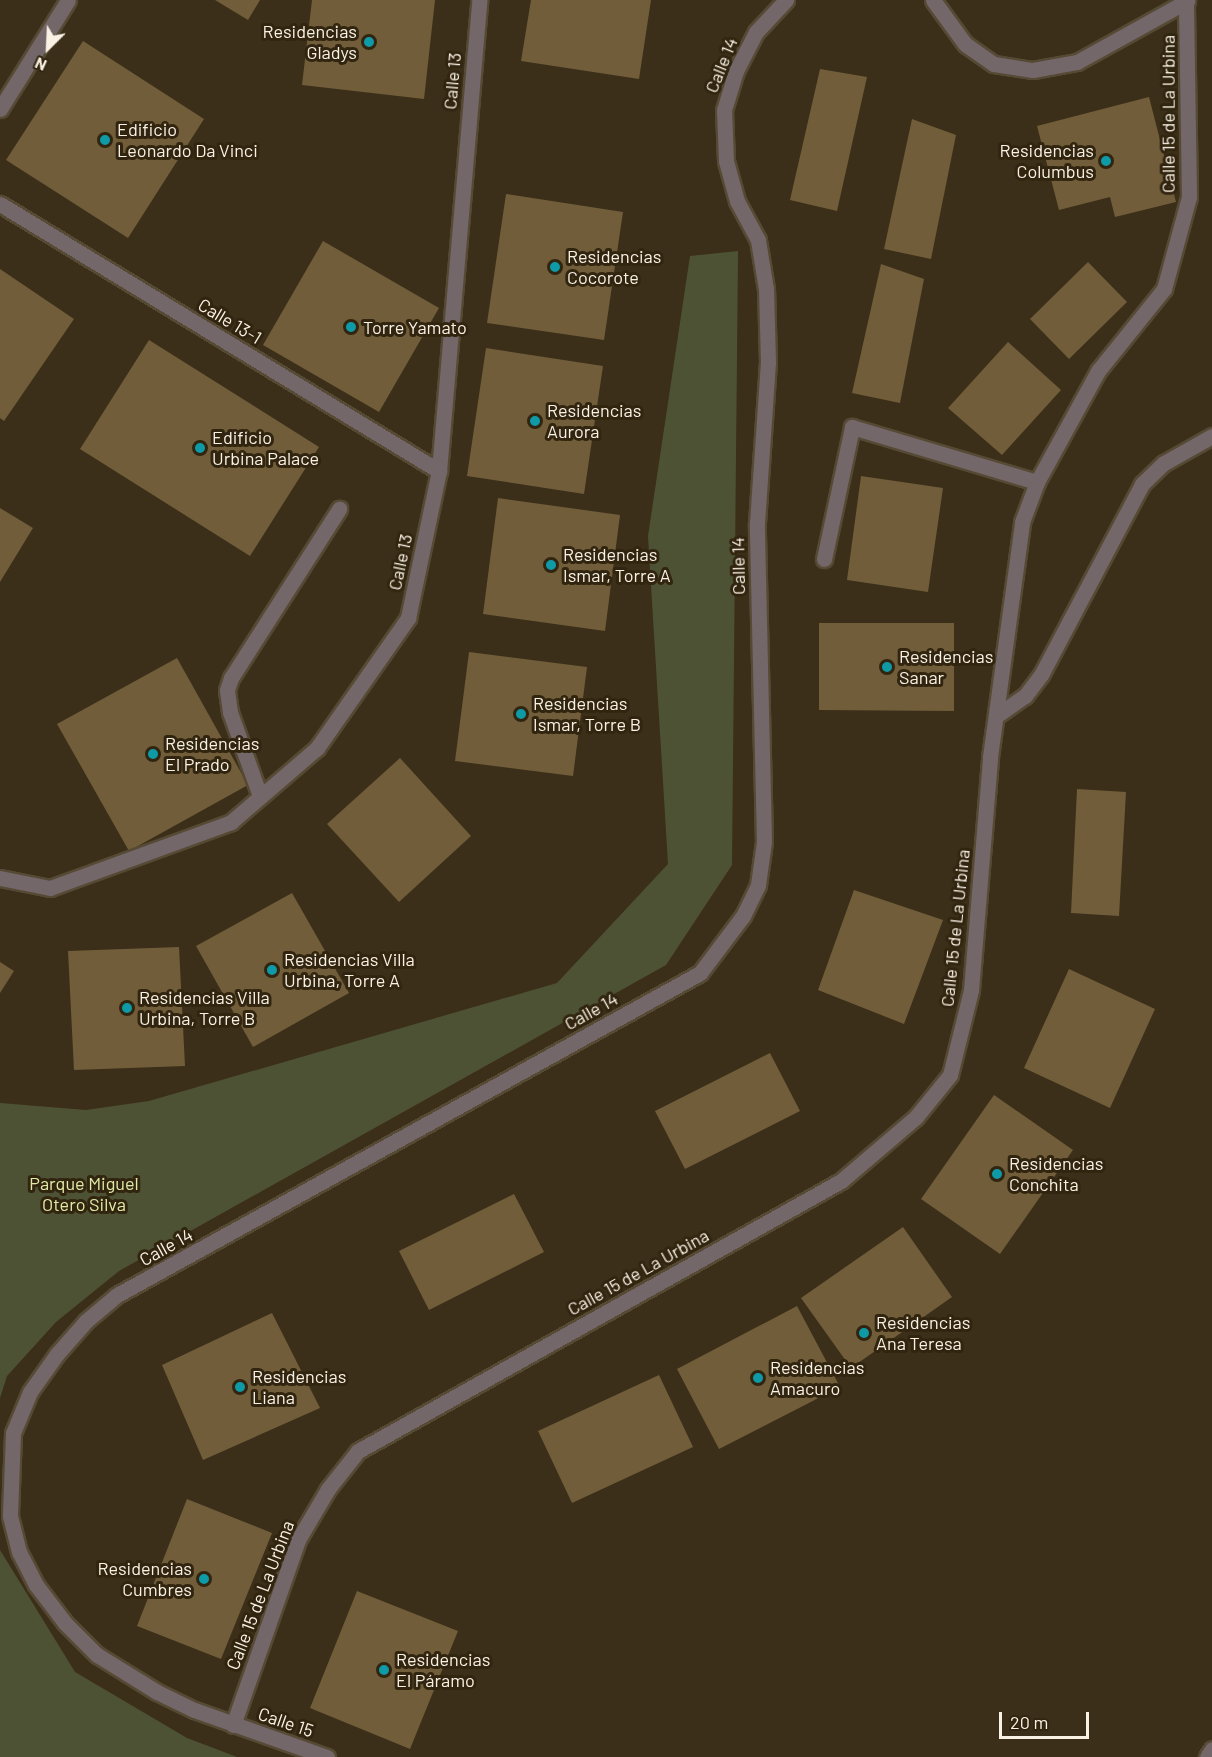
<!DOCTYPE html>
<meta charset="utf-8">
<style>
body{margin:0}
#map{position:relative;width:1212px;height:1757px;overflow:hidden;background:#3b2f19;font-family:Barlow,sans-serif}
div>[style]{position:absolute}
.green>*{inset:0;background:#4e5235}
.building>*{inset:0;background:#715d3a}
.roads{filter:drop-shadow(2px 0 #564a35) drop-shadow(-2px 0 #564a35) drop-shadow(0 2px #564a35) drop-shadow(0 -2px #564a35)}
.minor>*{height:15px;margin:-7.5px;padding:0 7.5px;transform-origin:7.5px;border-radius:7.5px;background:#746769}
.dots>*{width:16px;height:16px;translate:-50% -50%;box-sizing:border-box;border:3px solid #31250f;border-radius:50%}
span{translate:-50% -50%;white-space:nowrap;text-align:center;line-height:1.15;-webkit-text-stroke:6px #31250f;paint-order:stroke}
.poi-label{font-size:18px;color:#f9f1e4}
.right{translate:-100% -50%;text-align:right}
.left{translate:0 -50%;text-align:left}
.street-label{font-size:18px;color:#f9f1e4}
.park-label{font-size:18px;color:#e1eba7}
.north{position:absolute;left:18px;top:18px;width:60px;height:60px;-webkit-text-stroke:4px #31250f;paint-order:stroke;rotate:204deg;font-size:16px;font-weight:700;line-height:24px;text-align:center;color:#f9f1e4}
.north::after{content:'';display:block;margin:auto;width:21px;height:27px;background:#f9f1e4;clip-path:polygon(50% 0,100% 100%,50% 72%,0 100%)}
.scale{position:absolute;left:999px;top:1712px;width:90px;height:27px;box-sizing:border-box;border:3px solid #f9f1e4;border-top:0;padding-left:8px;font-size:18px;line-height:21px;white-space:nowrap;color:#f9f1e4;-webkit-text-stroke:4px #31250f;paint-order:stroke}
</style>
<div id="map">
<div class="green">
<i style="clip-path:polygon(738px 251px,732px 865px,666px 965px,119px 1271px,56px 1322px,7px 1376px,0 1398px,0 1103px,86px 1110px,149px 1101px,557px 983px,668px 864px,648px 536px,690px 256px)"></i>
<i style="clip-path:polygon(0 1550px,75px 1672px,187px 1738px,237px 1757px,0 1757px)"></i>
</div>
<div class="building">
<i style="clip-path:polygon(215px 0,260px 0,248px 20px)"></i>
<i style="clip-path:polygon(312px 0,435px 0,424px 99px,302px 85px)"></i>
<i style="clip-path:polygon(531px 0,651px 0,639px 79px,521px 61px)"></i>
<i style="clip-path:polygon(83px 41px,204px 119px,128px 238px,6px 160px)"></i>
<i style="clip-path:polygon(820px 69px,867px 77px,837px 211px,790px 200px)"></i>
<i style="clip-path:polygon(1149px 97px,1176px 202px,1115px 217px,1110px 197px,1059px 210px,1037px 126px)"></i>
<i style="clip-path:polygon(912px 119px,956px 135px,931px 259px,884px 249px)"></i>
<i style="clip-path:polygon(506px 194px,623px 212px,604px 340px,487px 323px)"></i>
<i style="clip-path:polygon(323px 241px,439px 308px,379px 412px,263px 345px)"></i>
<i style="clip-path:polygon(1088px 262px,1127px 302px,1069px 359px,1030px 319px)"></i>
<i style="clip-path:polygon(881px 264px,924px 279px,900px 403px,852px 393px)"></i>
<i style="clip-path:polygon(0 269px,74px 319px,4px 421px,0 418px)"></i>
<i style="clip-path:polygon(149px 340px,319px 447px,250px 556px,80px 449px)"></i>
<i style="clip-path:polygon(1008px 342px,1061px 390px,1002px 455px,948px 408px)"></i>
<i style="clip-path:polygon(486px 348px,603px 366px,584px 494px,467px 476px)"></i>
<i style="clip-path:polygon(861px 476px,943px 488px,928px 592px,847px 580px)"></i>
<i style="clip-path:polygon(498px 498px,620px 515px,605px 631px,483px 614px)"></i>
<i style="clip-path:polygon(0 508px,33px 528px,0 582px)"></i>
<i style="clip-path:polygon(819px 623px,954px 623px,954px 711px,819px 710px)"></i>
<i style="clip-path:polygon(469px 652px,587px 667px,573px 776px,455px 761px)"></i>
<i style="clip-path:polygon(177px 658px,248px 785px,129px 851px,57px 724px)"></i>
<i style="clip-path:polygon(400px 758px,471px 836px,399px 902px,327px 824px)"></i>
<i style="clip-path:polygon(1077px 789px,1126px 792px,1119px 916px,1071px 913px)"></i>
<i style="clip-path:polygon(854px 890px,943px 920px,904px 1024px,818px 990px)"></i>
<i style="clip-path:polygon(292px 893px,349px 993px,253px 1047px,196px 946px)"></i>
<i style="clip-path:polygon(179px 947px,185px 1066px,74px 1070px,68px 951px)"></i>
<i style="clip-path:polygon(0 962px,14px 971px,0 993px)"></i>
<i style="clip-path:polygon(1069px 969px,1155px 1009px,1110px 1108px,1024px 1068px)"></i>
<i style="clip-path:polygon(770px 1053px,800px 1111px,685px 1169px,655px 1111px)"></i>
<i style="clip-path:polygon(994px 1095px,1073px 1150px,1000px 1254px,921px 1199px)"></i>
<i style="clip-path:polygon(514px 1194px,544px 1252px,429px 1310px,399px 1251px)"></i>
<i style="clip-path:polygon(903px 1227px,952px 1297px,851px 1368px,801px 1298px)"></i>
<i style="clip-path:polygon(797px 1306px,840px 1387px,719px 1449px,677px 1369px)"></i>
<i style="clip-path:polygon(272px 1313px,320px 1408px,203px 1460px,162px 1365px)"></i>
<i style="clip-path:polygon(659px 1375px,693px 1447px,572px 1503px,538px 1431px)"></i>
<i style="clip-path:polygon(187px 1499px,272px 1533px,221px 1659px,137px 1626px)"></i>
<i style="clip-path:polygon(357px 1591px,458px 1631px,410px 1749px,310px 1708px)"></i>
</div>
<div class="roads">
<div class="minor">
<i style="left:933px;top:0;width:54px;rotate:54deg"></i>
<i style="left:965px;top:44px;width:35px;rotate:35deg"></i>
<i style="left:994px;top:64px;width:39px;rotate:9deg"></i>
<i style="left:1033px;top:70px;width:45px;rotate:-10.3deg"></i>
<i style="left:1077px;top:62px;width:126px;rotate:-29deg"></i>
<i style="left:0;top:109px;width:128px;rotate:-58deg"></i>
<i style="left:0;top:204px;width:514px;rotate:31.31deg"></i>
<i style="left:824px;top:559px;width:135px;rotate:-78deg"></i>
<i style="left:852px;top:427px;width:193px;rotate:16.6deg"></i>
<i style="left:996px;top:716px;width:35px;rotate:-35deg"></i>
<i style="left:1025px;top:696px;width:26px;rotate:-53deg"></i>
<i style="left:1041px;top:675px;width:216px;rotate:-62.1deg"></i>
<i style="left:1142px;top:484px;width:30px;rotate:-44deg"></i>
<i style="left:1164px;top:463px;width:55px;rotate:-29.4deg"></i>
<i style="left:260px;top:796px;width:89px;rotate:-109.7deg"></i>
<i style="left:230px;top:712px;width:22px;rotate:-98deg"></i>
<i style="left:227px;top:690px;width:13px;rotate:-72deg"></i>
<i style="left:231px;top:678px;width:201px;rotate:-57.4deg"></i>
<i style="left:0;top:878px;width:51px;rotate:11.3deg"></i>
<i style="left:50px;top:888px;width:193px;rotate:-20deg"></i>
<i style="left:231px;top:822px;width:113px;rotate:-40.7deg"></i>
<i style="left:317px;top:748px;width:159px;rotate:-55deg"></i>
<i style="left:408px;top:618px;width:150px;rotate:-78.1deg"></i>
<i style="left:439px;top:471px;width:473px;rotate:-85.1deg"></i>
<i style="left:233px;top:1725px;width:196px;rotate:-70.6deg"></i>
<i style="left:298px;top:1540px;width:59px;rotate:-59.5deg"></i>
<i style="left:328px;top:1489px;width:48px;rotate:-51.7deg"></i>
<i style="left:358px;top:1451px;width:553px;rotate:-29.21deg"></i>
<i style="left:841px;top:1181px;width:99px;rotate:-40.5deg"></i>
<i style="left:916px;top:1117px;width:54px;rotate:-51deg"></i>
<i style="left:950px;top:1075px;width:88px;rotate:-76.1deg"></i>
<i style="left:971px;top:990px;width:234px;rotate:-85.3deg"></i>
<i style="left:990px;top:757px;width:237px;rotate:-82.2deg"></i>
<i style="left:1022px;top:522px;width:43px;rotate:-69.4deg"></i>
<i style="left:1037px;top:482px;width:127px;rotate:-61.2deg"></i>
<i style="left:1098px;top:371px;width:105px;rotate:-51.2deg"></i>
<i style="left:1164px;top:289px;width:95px;rotate:-74.8deg"></i>
<i style="left:1189px;top:197px;width:197px;rotate:-90.9deg"></i>
<i style="left:327px;top:1757px;width:141px;rotate:-160.5deg"></i>
<i style="left:194px;top:1710px;width:41px;rotate:-154.1deg"></i>
<i style="left:157px;top:1692px;width:70px;rotate:-148.3deg"></i>
<i style="left:97px;top:1655px;width:45px;rotate:-135deg"></i>
<i style="left:65px;top:1623px;width:48px;rotate:-127.3deg"></i>
<i style="left:36px;top:1585px;width:37px;rotate:-117deg"></i>
<i style="left:19px;top:1552px;width:38px;rotate:-104deg"></i>
<i style="left:10px;top:1515px;width:82px;rotate:-87.9deg"></i>
<i style="left:13px;top:1433px;width:44px;rotate:-67.5deg"></i>
<i style="left:30px;top:1392px;width:47px;rotate:-54.6deg"></i>
<i style="left:57px;top:1354px;width:44px;rotate:-48.7deg"></i>
<i style="left:86px;top:1321px;width:40px;rotate:-40deg"></i>
<i style="left:117px;top:1295px;width:666px;rotate:-28.91deg"></i>
<i style="left:700px;top:973px;width:71px;rotate:-53deg"></i>
<i style="left:743px;top:916px;width:34px;rotate:-64deg"></i>
<i style="left:758px;top:885px;width:43px;rotate:-82.1deg"></i>
<i style="left:764px;top:842px;width:319px;rotate:-91.3deg"></i>
<i style="left:757px;top:523px;width:160px;rotate:-86.1deg"></i>
<i style="left:768px;top:363px;width:74px;rotate:-91.5deg"></i>
<i style="left:766px;top:289px;width:50px;rotate:-99.3deg"></i>
<i style="left:758px;top:240px;width:44px;rotate:-118.3deg"></i>
<i style="left:737px;top:201px;width:41px;rotate:-105.4deg"></i>
<i style="left:726px;top:161px;width:51px;rotate:-92.2deg"></i>
<i style="left:724px;top:110px;width:41px;rotate:-72.9deg"></i>
<i style="left:736px;top:71px;width:44px;rotate:-62.9deg"></i>
<i style="left:756px;top:32px;width:44px;rotate:-46.8deg"></i>
<i style="left:1207px;top:1757px;width:9px;rotate:-58deg"></i>
</div>
</div>
<div class="dots">
<i style="left:369px;top:42px;background:#0f9aa8"></i>
<i style="left:105px;top:140px;background:#0f9aa8"></i>
<i style="left:1106px;top:161px;background:#0f9aa8"></i>
<i style="left:555px;top:267px;background:#0f9aa8"></i>
<i style="left:351px;top:327px;background:#0f9aa8"></i>
<i style="left:535px;top:421px;background:#0f9aa8"></i>
<i style="left:200px;top:448px;background:#0f9aa8"></i>
<i style="left:551px;top:565px;background:#0f9aa8"></i>
<i style="left:887px;top:667px;background:#0f9aa8"></i>
<i style="left:521px;top:714px;background:#0f9aa8"></i>
<i style="left:153px;top:754px;background:#0f9aa8"></i>
<i style="left:272px;top:970px;background:#0f9aa8"></i>
<i style="left:127px;top:1008px;background:#0f9aa8"></i>
<i style="left:997px;top:1174px;background:#0f9aa8"></i>
<i style="left:864px;top:1333px;background:#0f9aa8"></i>
<i style="left:758px;top:1378px;background:#0f9aa8"></i>
<i style="left:240px;top:1387px;background:#0f9aa8"></i>
<i style="left:204px;top:1579px;background:#0f9aa8"></i>
<i style="left:384px;top:1670px;background:#0f9aa8"></i>
</div>
<div class="poi-label">
<span class="right" style="left:357px;top:42px">Residencias<br>Gladys</span>
<span class="left" style="left:117px;top:140px">Edificio<br>Leonardo Da Vinci</span>
<span class="right" style="left:1094px;top:161px">Residencias<br>Columbus</span>
<span class="left" style="left:567px;top:267px">Residencias<br>Cocorote</span>
<span class="left" style="left:363px;top:327px">Torre Yamato</span>
<span class="left" style="left:547px;top:421px">Residencias<br>Aurora</span>
<span class="left" style="left:212px;top:448px">Edificio<br>Urbina Palace</span>
<span class="left" style="left:563px;top:565px">Residencias<br>Ismar, Torre A</span>
<span class="left" style="left:899px;top:667px">Residencias<br>Sanar</span>
<span class="left" style="left:533px;top:714px">Residencias<br>Ismar, Torre B</span>
<span class="left" style="left:165px;top:754px">Residencias<br>El Prado</span>
<span class="left" style="left:284px;top:970px">Residencias Villa<br>Urbina, Torre A</span>
<span class="left" style="left:139px;top:1008px">Residencias Villa<br>Urbina, Torre B</span>
<span class="left" style="left:1009px;top:1174px">Residencias<br>Conchita</span>
<span class="left" style="left:876px;top:1333px">Residencias<br>Ana Teresa</span>
<span class="left" style="left:770px;top:1378px">Residencias<br>Amacuro</span>
<span class="left" style="left:252px;top:1387px">Residencias<br>Liana</span>
<span class="right" style="left:192px;top:1579px">Residencias<br>Cumbres</span>
<span class="left" style="left:396px;top:1670px">Residencias<br>El Páramo</span>
</div>
<div class="street-label">
<span style="left:721px;top:65px;rotate:-68deg">Calle 14</span>
<span style="left:452px;top:81px;rotate:-85deg">Calle 13</span>
<span style="left:1168px;top:114px;rotate:-90deg">Calle 15 de La Urbina</span>
<span style="left:230px;top:321px;rotate:31deg">Calle 13-1</span>
<span style="left:400px;top:562px;rotate:-78deg">Calle 13</span>
<span style="left:738px;top:566px;rotate:-91deg">Calle 14</span>
<span style="left:955px;top:928px;rotate:-84deg">Calle 15 de La Urbina</span>
<span style="left:591px;top:1011px;rotate:-29deg">Calle 14</span>
<span style="left:166px;top:1247px;rotate:-29deg">Calle 14</span>
<span style="left:638px;top:1272px;rotate:-29deg">Calle 15 de La Urbina</span>
<span style="left:260px;top:1595px;rotate:-69deg">Calle 15 de La Urbina</span>
<span style="left:286px;top:1722px;rotate:19deg">Calle 15</span>
</div>
<div class="park-label">
<span style="left:84px;top:1194px">Parque Miguel<br>Otero Silva</span>
</div>
<div class="north">N</div>
<div class="scale">20 m</div>
</div>
